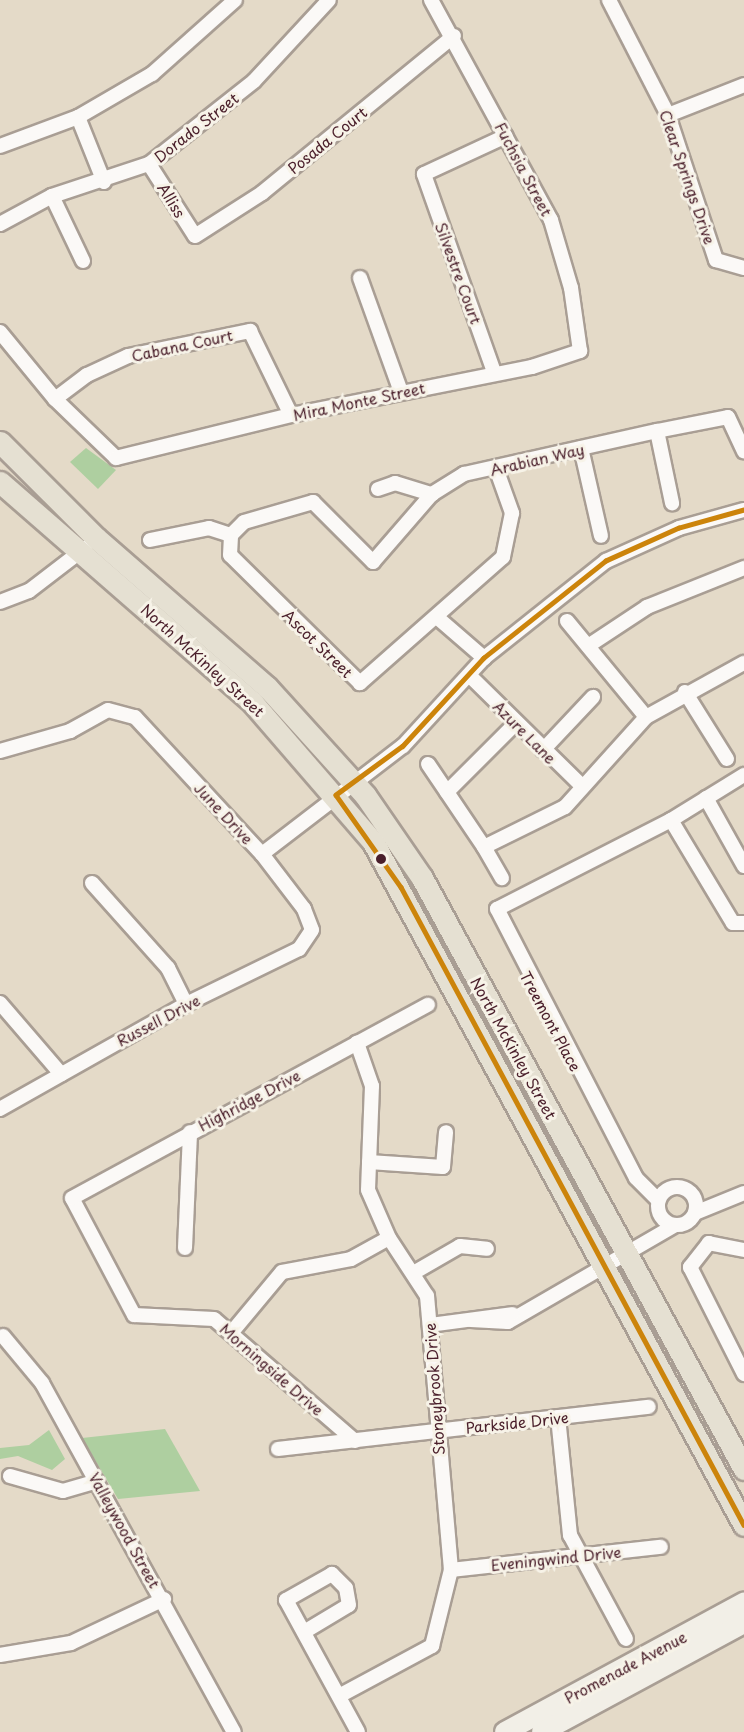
<!DOCTYPE html>
<style>
body{margin:0}
#map{position:relative;width:744px;height:1732px;overflow:hidden;background:#e4dac8;font-family:"Playpen Sans",sans-serif}
div>[style]{position:absolute}
.green>*{inset:0;background:#aecfa0}
.roads{filter:drop-shadow(2px 0 #a99e94) drop-shadow(-2px 0 #a99e94) drop-shadow(0 2px #a99e94) drop-shadow(0 -2px #a99e94)}
.street>*{height:14px;margin:-7px;padding:0 7px;transform-origin:7px;border-radius:7px;background:#fbf9f7}
.street>.ring{margin:-7px;padding:0;box-sizing:content-box;background:none;border:14px solid #fbf9f7;border-radius:50%}
.secondary>*{height:20px;margin:-10px;padding:0 10px;transform-origin:10px;border-radius:10px;background:#f2efe7}
.primary>*{height:21px;margin:-10.5px;padding:0 10.5px;transform-origin:10.5px;border-radius:10.5px;background:#e5e0d2}
.bus-1>*{height:4.5px;margin:-2.25px;padding:0 2.25px;transform-origin:2.25px;border-radius:2.25px;background:#cc840b}
.dots>*{width:16px;height:16px;translate:-50% -50%;box-sizing:border-box;border:3px solid #f7f3e8;border-radius:50%}
span{translate:-50% -50%;white-space:nowrap;text-align:center;line-height:1.15;-webkit-text-stroke:6px #f7f3e8;paint-order:stroke}
.street-label{font-size:15px;color:#4a1f2b}
</style>
<div id="map">
<div class="green">
<i style="clip-path:polygon(86px 448px,116px 470px,98px 489px,70px 462px)"></i>
<i style="clip-path:polygon(165px 1429px,200px 1491px,118px 1499px,82px 1438px)"></i>
<i style="clip-path:polygon(49px 1430px,65px 1459px,52px 1470px,18px 1456px,0 1459px,0 1448px,29px 1445px)"></i>
</div>
<div class="roads">
<div class="street">
<i style="left:609px;top:0;width:129px;rotate:62.8deg"></i>
<i style="left:668px;top:115px;width:153px;rotate:71.7deg"></i>
<i style="left:716px;top:260px;width:29px;rotate:16deg"></i>
<i style="left:668px;top:115px;width:82px;rotate:-21.5deg"></i>
<i style="left:78px;top:117px;width:70px;rotate:68.2deg"></i>
<i style="left:0;top:146px;width:83px;rotate:-20.4deg"></i>
<i style="left:78px;top:117px;width:86px;rotate:-30.2deg"></i>
<i style="left:152px;top:74px;width:111px;rotate:-41.7deg"></i>
<i style="left:149px;top:164px;width:85px;rotate:57.4deg"></i>
<i style="left:195px;top:236px;width:80px;rotate:-32.7deg"></i>
<i style="left:262px;top:193px;width:248px;rotate:-39.3deg"></i>
<i style="left:52px;top:196px;width:72px;rotate:64.5deg"></i>
<i style="left:0;top:224px;width:59px;rotate:-28.3deg"></i>
<i style="left:52px;top:196px;width:102px;rotate:-18.3deg"></i>
<i style="left:149px;top:164px;width:134px;rotate:-38.3deg"></i>
<i style="left:254px;top:81px;width:110px;rotate:-47.2deg"></i>
<i style="left:360px;top:278px;width:121px;rotate:70.2deg"></i>
<i style="left:0;top:332px;width:87px;rotate:50.6deg"></i>
<i style="left:55px;top:399px;width:85px;rotate:44deg"></i>
<i style="left:116px;top:458px;width:180px;rotate:-13.8deg"></i>
<i style="left:291px;top:415px;width:246px;rotate:-11.3deg"></i>
<i style="left:532px;top:367px;width:51px;rotate:-18.4deg"></i>
<i style="left:580px;top:351px;width:64px;rotate:-98.1deg"></i>
<i style="left:571px;top:288px;width:71px;rotate:-106.4deg"></i>
<i style="left:551px;top:220px;width:251px;rotate:-118.6deg"></i>
<i style="left:494px;top:372px;width:210px;rotate:-109.5deg"></i>
<i style="left:424px;top:174px;width:90px;rotate:-24.9deg"></i>
<i style="left:55px;top:399px;width:40px;rotate:-37deg"></i>
<i style="left:87px;top:375px;width:45px;rotate:-24.9deg"></i>
<i style="left:128px;top:356px;width:125px;rotate:-11.6deg"></i>
<i style="left:250px;top:331px;width:93px;rotate:64deg"></i>
<i style="left:657px;top:431px;width:74px;rotate:78.2deg"></i>
<i style="left:581px;top:448px;width:90px;rotate:77.2deg"></i>
<i style="left:497px;top:471px;width:45px;rotate:70.3deg"></i>
<i style="left:512px;top:513px;width:45px;rotate:101.6deg"></i>
<i style="left:503px;top:557px;width:191px;rotate:138.6deg"></i>
<i style="left:360px;top:683px;width:182px;rotate:-135.4deg"></i>
<i style="left:230px;top:555px;width:20px;rotate:-87deg"></i>
<i style="left:231px;top:535px;width:18px;rotate:-45deg"></i>
<i style="left:244px;top:522px;width:72px;rotate:-16.2deg"></i>
<i style="left:313px;top:502px;width:85px;rotate:45deg"></i>
<i style="left:373px;top:562px;width:90px;rotate:-49.1deg"></i>
<i style="left:432px;top:494px;width:38px;rotate:-32deg"></i>
<i style="left:464px;top:474px;width:198px;rotate:-12.6deg"></i>
<i style="left:657px;top:431px;width:72px;rotate:-11.2deg"></i>
<i style="left:728px;top:417px;width:38px;rotate:65deg"></i>
<i style="left:378px;top:489px;width:18px;rotate:-19deg"></i>
<i style="left:395px;top:483px;width:39px;rotate:17deg"></i>
<i style="left:150px;top:540px;width:60px;rotate:-11.5deg"></i>
<i style="left:209px;top:528px;width:23px;rotate:18deg"></i>
<i style="left:0;top:602px;width:31px;rotate:-21deg"></i>
<i style="left:29px;top:591px;width:71px;rotate:-37.5deg"></i>
<i style="left:439px;top:619px;width:60px;rotate:40.9deg"></i>
<i style="left:567px;top:621px;width:124px;rotate:50.5deg"></i>
<i style="left:588px;top:646px;width:71px;rotate:-33.5deg"></i>
<i style="left:647px;top:607px;width:105px;rotate:-21.9deg"></i>
<i style="left:470px;top:676px;width:157px;rotate:44.5deg"></i>
<i style="left:685px;top:692px;width:79px;rotate:57.9deg"></i>
<i style="left:543px;top:750px;width:73px;rotate:-46.7deg"></i>
<i style="left:0;top:751px;width:73px;rotate:-15.9deg"></i>
<i style="left:70px;top:731px;width:43px;rotate:-28.9deg"></i>
<i style="left:108px;top:710px;width:28px;rotate:15deg"></i>
<i style="left:135px;top:717px;width:187px;rotate:47.2deg"></i>
<i style="left:262px;top:854px;width:69px;rotate:52.6deg"></i>
<i style="left:304px;top:909px;width:22px;rotate:69deg"></i>
<i style="left:312px;top:930px;width:23px;rotate:124deg"></i>
<i style="left:299px;top:949px;width:126px;rotate:154deg"></i>
<i style="left:186px;top:1004px;width:214px;rotate:150.6deg"></i>
<i style="left:428px;top:764px;width:100px;rotate:56deg"></i>
<i style="left:484px;top:847px;width:90px;rotate:-26.3deg"></i>
<i style="left:565px;top:807px;width:121px;rotate:-48deg"></i>
<i style="left:646px;top:717px;width:112px;rotate:-28.9deg"></i>
<i style="left:447px;top:792px;width:98px;rotate:-45deg"></i>
<i style="left:706px;top:798px;width:78px;rotate:60.8deg"></i>
<i style="left:671px;top:820px;width:120px;rotate:59deg"></i>
<i style="left:733px;top:923px;width:11px"></i>
<i style="left:484px;top:847px;width:36px;rotate:60deg"></i>
<i style="left:262px;top:854px;width:178px;rotate:-37.5deg"></i>
<i style="left:403px;top:746px;width:120px;rotate:-47.4deg"></i>
<i style="left:484px;top:658px;width:156px;rotate:-38.5deg"></i>
<i style="left:606px;top:561px;width:80px;rotate:-24.3deg"></i>
<i style="left:679px;top:528px;width:67px;rotate:-15.5deg"></i>
<i style="left:92px;top:883px;width:114px;rotate:48.2deg"></i>
<i style="left:168px;top:968px;width:40px;rotate:63.4deg"></i>
<i style="left:0;top:1003px;width:94px;rotate:49.3deg"></i>
<i style="left:369px;top:1162px;width:74px;rotate:3.9deg"></i>
<i style="left:443px;top:1167px;width:35px;rotate:-85deg"></i>
<i class="ring" style="left:658px;top:1187px;width:24px;height:24px"></i>
<i style="left:658px;top:1200px;width:31px;rotate:-135deg"></i>
<i style="left:636px;top:1178px;width:303px;rotate:-117.3deg"></i>
<i style="left:497px;top:909px;width:195px;rotate:-27.1deg"></i>
<i style="left:671px;top:820px;width:86px;rotate:-31.7deg"></i>
<i style="left:695px;top:1213px;width:53px;rotate:-22.2deg"></i>
<i style="left:185px;top:1248px;width:116px;rotate:-87.5deg"></i>
<i style="left:744px;top:1250px;width:36px;rotate:-169deg"></i>
<i style="left:709px;top:1243px;width:31px;rotate:128deg"></i>
<i style="left:690px;top:1267px;width:120px;rotate:63.2deg"></i>
<i style="left:415px;top:1272px;width:52px;rotate:-30deg"></i>
<i style="left:460px;top:1246px;width:27px;rotate:6deg"></i>
<i style="left:471px;top:1320px;width:37px;rotate:3deg"></i>
<i style="left:508px;top:1322px;width:193px;rotate:-30.1deg"></i>
<i style="left:430px;top:1325px;width:83px;rotate:-7.6deg"></i>
<i style="left:232px;top:1332px;width:78px;rotate:-50.2deg"></i>
<i style="left:282px;top:1272px;width:70px;rotate:-10.7deg"></i>
<i style="left:351px;top:1259px;width:43px;rotate:-28.9deg"></i>
<i style="left:3px;top:1336px;width:61px;rotate:50.3deg"></i>
<i style="left:42px;top:1383px;width:398px;rotate:61.2deg"></i>
<i style="left:558px;top:1417px;width:119px;rotate:84.2deg"></i>
<i style="left:570px;top:1535px;width:118px;rotate:61.7deg"></i>
<i style="left:355px;top:1441px;width:186px;rotate:-139.1deg"></i>
<i style="left:214px;top:1319px;width:80px;rotate:-177.1deg"></i>
<i style="left:134px;top:1315px;width:132px;rotate:-117.9deg"></i>
<i style="left:72px;top:1198px;width:405px;rotate:-28.5deg"></i>
<i style="left:278px;top:1449px;width:373px;rotate:-6.5deg"></i>
<i style="left:10px;top:1476px;width:55px;rotate:15.8deg"></i>
<i style="left:63px;top:1491px;width:35px;rotate:-16deg"></i>
<i style="left:451px;top:1570px;width:211px;rotate:-6.3deg"></i>
<i style="left:304px;top:1632px;width:52px;rotate:-31deg"></i>
<i style="left:349px;top:1605px;width:17px;rotate:-100deg"></i>
<i style="left:346px;top:1588px;width:20px;rotate:-135deg"></i>
<i style="left:332px;top:1574px;width:53px;rotate:150.5deg"></i>
<i style="left:286px;top:1600px;width:150px;rotate:61.4deg"></i>
<i style="left:0;top:1655px;width:72px;rotate:-9.6deg"></i>
<i style="left:71px;top:1643px;width:103px;rotate:-25.3deg"></i>
<i style="left:339px;top:1696px;width:106px;rotate:-28.3deg"></i>
<i style="left:432px;top:1646px;width:78px;rotate:-76deg"></i>
<i style="left:451px;top:1570px;width:275px;rotate:-95deg"></i>
<i style="left:427px;top:1296px;width:69px;rotate:-123.2deg"></i>
<i style="left:389px;top:1238px;width:52px;rotate:-113.6deg"></i>
<i style="left:368px;top:1190px;width:104px;rotate:-87.8deg"></i>
<i style="left:372px;top:1086px;width:46px;rotate:-109.2deg"></i>
</div>
<div class="secondary">
<i style="left:505px;top:1732px;width:272px;rotate:-28.4deg"></i>
<i style="left:542px;top:1732px;width:230px;rotate:-28.4deg"></i>
</div>
<div class="primary">
<i style="left:0;top:442px;width:136px;rotate:45deg"></i>
<i style="left:96px;top:538px;width:227px;rotate:41.1deg"></i>
<i style="left:267px;top:687px;width:146px;rotate:47.8deg"></i>
<i style="left:365px;top:795px;width:101px;rotate:55.5deg"></i>
<i style="left:422px;top:878px;width:673px;rotate:61.42deg"></i>
<i style="left:0;top:482px;width:336px;rotate:41.1deg"></i>
<i style="left:253px;top:703px;width:184px;rotate:49.2deg"></i>
<i style="left:373px;top:842px;width:777px;rotate:61.49deg"></i>
</div>
</div>
<div class="bus-1">
<i style="left:744px;top:510px;width:67px;rotate:164.5deg"></i>
<i style="left:679px;top:528px;width:80px;rotate:155.7deg"></i>
<i style="left:606px;top:561px;width:156px;rotate:141.5deg"></i>
<i style="left:484px;top:658px;width:120px;rotate:132.6deg"></i>
<i style="left:403px;top:746px;width:83px;rotate:143.8deg"></i>
<i style="left:336px;top:795px;width:113px;rotate:54.8deg"></i>
<i style="left:401px;top:887px;width:724px;rotate:61.74deg"></i>
</div>
<div class="dots">
<i style="left:381px;top:859px;background:#4a1f2b"></i>
</div>
<div class="street-label">
<span style="left:196px;top:127px;rotate:-38deg">Dorado Street</span>
<span style="left:327px;top:140px;rotate:-39deg">Posada Court</span>
<span style="left:524px;top:169px;rotate:62deg">Fuchsia Street</span>
<span style="left:688px;top:177px;rotate:71deg">Clear Springs Drive</span>
<span style="left:172px;top:200px;rotate:58deg">Alliss</span>
<span style="left:459px;top:273px;rotate:70deg">Silvestre Court</span>
<span style="left:182px;top:345px;rotate:-12deg">Cabana Court</span>
<span style="left:359px;top:401px;rotate:-12deg">Mira Monte Street</span>
<span style="left:537px;top:459px;rotate:-13deg">Arabian Way</span>
<span style="left:318px;top:643px;rotate:44deg">Ascot Street</span>
<span style="left:203px;top:660px;rotate:42deg">North McKinley Street</span>
<span style="left:525px;top:732px;rotate:45deg">Azure Lane</span>
<span style="left:224px;top:813px;rotate:47deg">June Drive</span>
<span style="left:158px;top:1020px;rotate:-28deg">Russell Drive</span>
<span style="left:551px;top:1021px;rotate:62deg">Treemont Place</span>
<span style="left:514px;top:1048px;rotate:61deg">North McKinley Street</span>
<span style="left:249px;top:1100px;rotate:-28deg">Highridge Drive</span>
<span style="left:272px;top:1369px;rotate:41deg">Morningside Drive</span>
<span style="left:434px;top:1389px;rotate:-94deg">Stoneybrook Drive</span>
<span style="left:517px;top:1422px;rotate:-6deg">Parkside Drive</span>
<span style="left:125px;top:1530px;rotate:61deg">Valleywood Street</span>
<span style="left:556px;top:1558px;rotate:-6deg">Eveningwind Drive</span>
<span style="left:625px;top:1667px;rotate:-28deg">Promenade Avenue</span>
</div>
</div>
